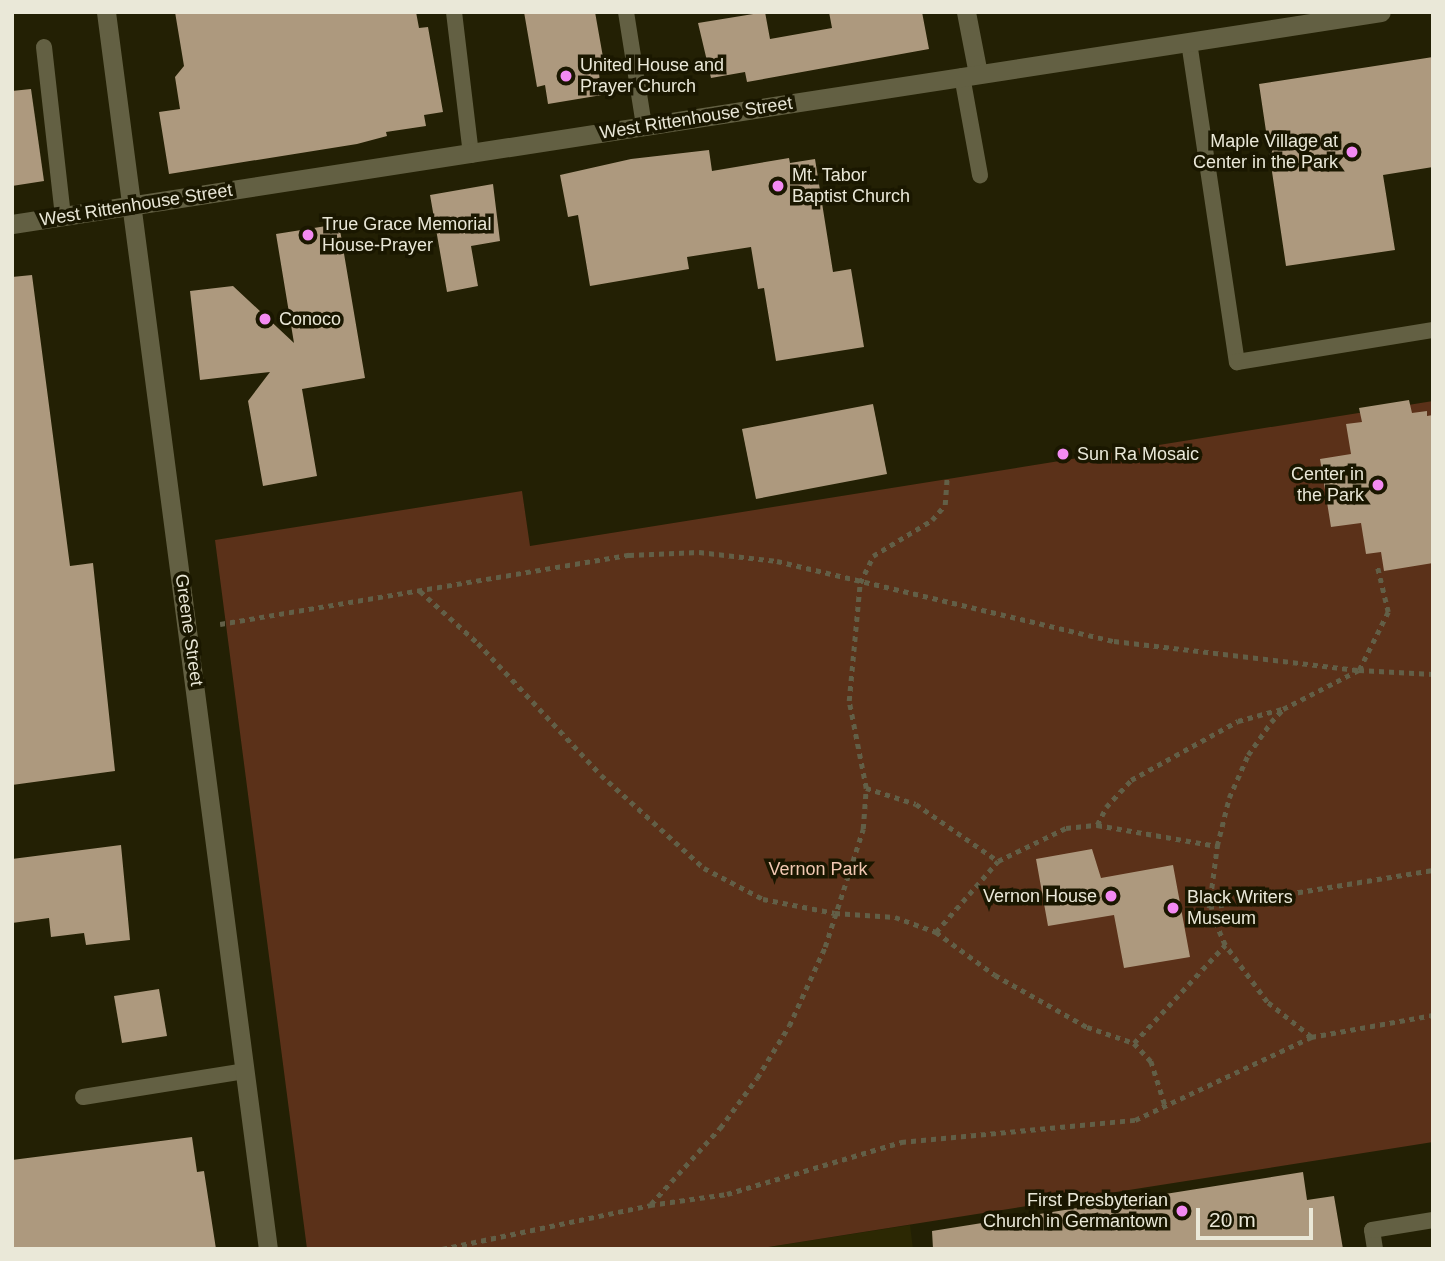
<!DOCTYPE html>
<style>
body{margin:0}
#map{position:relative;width:1445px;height:1261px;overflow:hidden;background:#232004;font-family:Helvetica,sans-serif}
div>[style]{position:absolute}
.built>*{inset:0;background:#2c2803}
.green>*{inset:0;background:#5b3119}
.building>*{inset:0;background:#ad997e}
.path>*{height:4.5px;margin-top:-2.25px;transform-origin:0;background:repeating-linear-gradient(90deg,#625f47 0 5px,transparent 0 10px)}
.service>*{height:16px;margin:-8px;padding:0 8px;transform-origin:8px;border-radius:8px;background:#636043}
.minor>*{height:19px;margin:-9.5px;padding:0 9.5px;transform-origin:9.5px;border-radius:9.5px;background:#636043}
.dots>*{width:19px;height:19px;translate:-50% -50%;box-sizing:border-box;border:4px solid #1a1700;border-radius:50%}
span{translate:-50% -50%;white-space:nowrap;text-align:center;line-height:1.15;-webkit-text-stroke:7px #1a1700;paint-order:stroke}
.poi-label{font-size:18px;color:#eae8d8}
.left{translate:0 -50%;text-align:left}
.right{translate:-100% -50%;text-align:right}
.street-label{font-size:18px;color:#eae8d8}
.park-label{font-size:18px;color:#f2c8b2}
.frame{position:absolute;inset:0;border:14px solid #eae8d8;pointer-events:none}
.scale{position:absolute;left:1196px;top:1208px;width:117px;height:32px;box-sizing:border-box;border:4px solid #eae8d8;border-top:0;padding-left:9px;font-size:21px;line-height:24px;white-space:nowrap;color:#eae8d8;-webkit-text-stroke:5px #1a1700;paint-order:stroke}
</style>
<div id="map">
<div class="built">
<i style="clip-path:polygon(910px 1225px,913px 1249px,755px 1249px)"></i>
</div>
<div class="green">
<i style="clip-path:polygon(1433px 401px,1433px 1142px,755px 1249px,307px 1249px,215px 540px,522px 491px,530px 546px)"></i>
</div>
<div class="building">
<i style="clip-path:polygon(175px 12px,416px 12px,419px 28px,428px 27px,443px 112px,424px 115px,426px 126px,386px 132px,387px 136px,357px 144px,169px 174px,159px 112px,180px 109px,175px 77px,184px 66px)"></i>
<i style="clip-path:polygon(524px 12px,595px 12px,606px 74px,599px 74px,602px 95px,548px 104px,545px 85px,537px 87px)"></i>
<i style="clip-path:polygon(765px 12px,770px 39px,832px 28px,829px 12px,922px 12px,929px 49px,747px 82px,745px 72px,711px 78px,698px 23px)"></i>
<i style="clip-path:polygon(1433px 57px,1433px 167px,1383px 175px,1395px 250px,1286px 266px,1259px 84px)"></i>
<i style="clip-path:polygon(31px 89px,44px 181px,12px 186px,12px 91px)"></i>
<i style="clip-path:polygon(709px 150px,712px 171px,789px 158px,790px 163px,815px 159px,833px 272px,851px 269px,864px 347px,776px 361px,764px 288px,758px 289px,751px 247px,687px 257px,689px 269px,590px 286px,578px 215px,568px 217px,560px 175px,631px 159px)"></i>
<i style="clip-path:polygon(493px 184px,500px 241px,471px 246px,478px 286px,447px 292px,430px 195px)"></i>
<i style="clip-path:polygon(339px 224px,365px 378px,302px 389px,317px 476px,263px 486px,248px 401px,270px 372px,200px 380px,190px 291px,233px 286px,294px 343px,276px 234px)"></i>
<i style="clip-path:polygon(32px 275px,70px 566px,93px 563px,115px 771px,12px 785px,12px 277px)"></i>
<i style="clip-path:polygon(1409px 400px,1412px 413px,1427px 411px,1427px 416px,1433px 415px,1433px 563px,1384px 571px,1381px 552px,1366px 554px,1361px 523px,1331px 527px,1320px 459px,1351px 454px,1346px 424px,1362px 422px,1359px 408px)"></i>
<i style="clip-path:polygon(873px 404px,887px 474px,756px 499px,742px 429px)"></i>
<i style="clip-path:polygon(121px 845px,130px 940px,86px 945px,84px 933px,51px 937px,49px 918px,12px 923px,12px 859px)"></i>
<i style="clip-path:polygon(1092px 849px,1101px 878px,1173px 865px,1190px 957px,1124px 968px,1114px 915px,1048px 926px,1036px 859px)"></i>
<i style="clip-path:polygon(159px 989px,167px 1036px,122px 1043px,114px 996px)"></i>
<i style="clip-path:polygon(192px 1137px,197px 1172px,204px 1171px,216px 1249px,12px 1249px,12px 1160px)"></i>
<i style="clip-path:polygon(1303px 1172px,1307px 1200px,1334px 1196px,1343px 1249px,933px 1249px,932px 1231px)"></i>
</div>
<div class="path">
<i style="left:420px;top:591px;width:78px;rotate:41.9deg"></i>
<i style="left:478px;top:643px;width:180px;rotate:47deg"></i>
<i style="left:601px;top:775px;width:139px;rotate:42.1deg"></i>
<i style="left:704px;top:868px;width:67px;rotate:27.7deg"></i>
<i style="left:763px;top:899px;width:73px;rotate:11deg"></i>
<i style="left:835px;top:913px;width:60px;rotate:3.8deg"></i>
<i style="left:895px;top:917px;width:44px;rotate:20.1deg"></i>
<i style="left:936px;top:932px;width:73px;rotate:36.1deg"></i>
<i style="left:995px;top:975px;width:106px;rotate:29.5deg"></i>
<i style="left:1087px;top:1027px;width:50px;rotate:18.8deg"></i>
<i style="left:1134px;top:1043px;width:25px;rotate:47deg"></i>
<i style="left:1151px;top:1061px;width:46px;rotate:72.3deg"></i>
<i style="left:220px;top:624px;width:415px;rotate:-9.6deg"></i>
<i style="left:629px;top:555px;width:70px;rotate:-2.5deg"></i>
<i style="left:699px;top:552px;width:79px;rotate:6.6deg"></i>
<i style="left:777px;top:561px;width:346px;rotate:13.4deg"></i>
<i style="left:1114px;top:641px;width:247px;rotate:6.8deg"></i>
<i style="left:1359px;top:670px;width:74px;rotate:3.1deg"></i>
<i style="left:866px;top:788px;width:52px;rotate:17.7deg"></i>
<i style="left:916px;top:804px;width:100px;rotate:34.8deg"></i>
<i style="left:1097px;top:825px;width:20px;rotate:-63deg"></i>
<i style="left:1106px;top:807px;width:37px;rotate:-47deg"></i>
<i style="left:1131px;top:780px;width:122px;rotate:-28.9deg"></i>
<i style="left:1238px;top:721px;width:46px;rotate:-15.3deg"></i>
<i style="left:1209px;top:907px;width:227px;rotate:-9.4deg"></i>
<i style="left:936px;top:932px;width:94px;rotate:-48.9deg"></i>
<i style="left:998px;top:861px;width:76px;rotate:-25.9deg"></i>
<i style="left:1066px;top:828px;width:31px;rotate:-6deg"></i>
<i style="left:1097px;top:825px;width:122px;rotate:9.9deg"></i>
<i style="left:1311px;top:1037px;width:56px;rotate:-141.5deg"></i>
<i style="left:1267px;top:1002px;width:71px;rotate:-126.4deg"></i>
<i style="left:1225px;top:945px;width:40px;rotate:-113.4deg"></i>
<i style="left:1209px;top:908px;width:63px;rotate:-82.6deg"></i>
<i style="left:1217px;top:846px;width:49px;rotate:-76deg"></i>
<i style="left:1229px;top:798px;width:47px;rotate:-66.2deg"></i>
<i style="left:1248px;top:755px;width:40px;rotate:-55.1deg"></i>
<i style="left:1271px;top:722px;width:18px;rotate:-47deg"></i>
<i style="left:1283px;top:709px;width:85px;rotate:-27.2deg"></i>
<i style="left:1359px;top:670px;width:65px;rotate:-63.4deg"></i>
<i style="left:1388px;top:612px;width:47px;rotate:-103.4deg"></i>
<i style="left:1134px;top:1043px;width:134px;rotate:-47.1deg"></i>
<i style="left:651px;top:1204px;width:103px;rotate:-47.8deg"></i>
<i style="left:720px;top:1128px;width:62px;rotate:-53.5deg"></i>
<i style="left:757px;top:1078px;width:61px;rotate:-58.4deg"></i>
<i style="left:789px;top:1026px;width:87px;rotate:-65.5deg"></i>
<i style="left:825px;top:947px;width:124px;rotate:-72.1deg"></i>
<i style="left:863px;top:829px;width:41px;rotate:-85.8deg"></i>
<i style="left:866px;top:788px;width:89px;rotate:-101.1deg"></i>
<i style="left:849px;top:701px;width:119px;rotate:-84.7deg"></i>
<i style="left:860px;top:583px;width:30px;rotate:-64deg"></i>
<i style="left:873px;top:556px;width:69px;rotate:-31.4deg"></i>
<i style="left:932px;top:520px;width:20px;rotate:-49deg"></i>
<i style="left:945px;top:505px;width:27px;rotate:-86deg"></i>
<i style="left:442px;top:1249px;width:213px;rotate:-11.9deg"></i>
<i style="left:650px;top:1205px;width:78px;rotate:-8.1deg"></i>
<i style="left:727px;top:1194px;width:182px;rotate:-16.6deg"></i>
<i style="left:901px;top:1142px;width:235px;rotate:-5.4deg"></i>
<i style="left:1135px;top:1120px;width:195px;rotate:-25.2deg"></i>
<i style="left:1311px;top:1037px;width:124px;rotate:-10.2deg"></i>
</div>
<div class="service">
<i style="left:454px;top:12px;width:144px;rotate:83.2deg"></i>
<i style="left:626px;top:12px;width:115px;rotate:81deg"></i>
<i style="left:1189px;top:42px;width:324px;rotate:81.5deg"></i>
<i style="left:1237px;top:362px;width:199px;rotate:-9.3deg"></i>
<i style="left:44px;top:47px;width:170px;rotate:83.6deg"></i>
<i style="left:962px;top:76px;width:101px;rotate:79.7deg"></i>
<i style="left:83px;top:1097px;width:165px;rotate:-9.1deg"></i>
<i style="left:1375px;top:1249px;width:19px;rotate:-99deg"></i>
<i style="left:1372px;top:1230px;width:62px;rotate:-9.3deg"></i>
</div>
<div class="minor">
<i style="left:106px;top:12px;width:1248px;rotate:82.54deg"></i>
<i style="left:966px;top:12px;width:63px;rotate:79deg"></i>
<i style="left:12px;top:224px;width:1385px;rotate:-8.8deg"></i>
</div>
<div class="dots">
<i style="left:566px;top:76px;background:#f38af2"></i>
<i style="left:1352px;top:152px;background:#f38af2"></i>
<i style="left:778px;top:186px;background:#f38af2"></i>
<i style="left:308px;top:235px;background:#f38af2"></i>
<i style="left:265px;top:319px;background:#f38af2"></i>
<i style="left:1063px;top:454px;background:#f38af2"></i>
<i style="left:1378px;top:485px;background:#f38af2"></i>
<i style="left:1111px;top:896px;background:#f38af2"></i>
<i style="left:1173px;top:908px;background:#f38af2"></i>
<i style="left:1182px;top:1211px;background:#f38af2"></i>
</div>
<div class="poi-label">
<span class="left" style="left:580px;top:76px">United House and<br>Prayer Church</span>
<span class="right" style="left:1338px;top:152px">Maple Village at<br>Center in the Park</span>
<span class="left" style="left:792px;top:186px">Mt. Tabor<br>Baptist Church</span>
<span class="left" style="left:322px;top:235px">True Grace Memorial<br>House-Prayer</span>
<span class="left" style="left:279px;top:319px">Conoco</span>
<span class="left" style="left:1077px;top:454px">Sun Ra Mosaic</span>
<span class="right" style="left:1364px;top:485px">Center in<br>the Park</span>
<span class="right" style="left:1097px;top:896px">Vernon House</span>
<span class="left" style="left:1187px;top:908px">Black Writers<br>Museum</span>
<span class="right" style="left:1168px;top:1211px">First Presbyterian<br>Church in Germantown</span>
</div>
<div class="street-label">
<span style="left:696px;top:118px;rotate:-9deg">West Rittenhouse Street</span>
<span style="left:136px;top:205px;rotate:-9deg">West Rittenhouse Street</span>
<span style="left:189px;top:630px;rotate:82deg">Greene Street</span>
</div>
<div class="park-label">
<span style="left:818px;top:869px">Vernon Park</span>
</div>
<div class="frame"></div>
<div class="scale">20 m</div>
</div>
